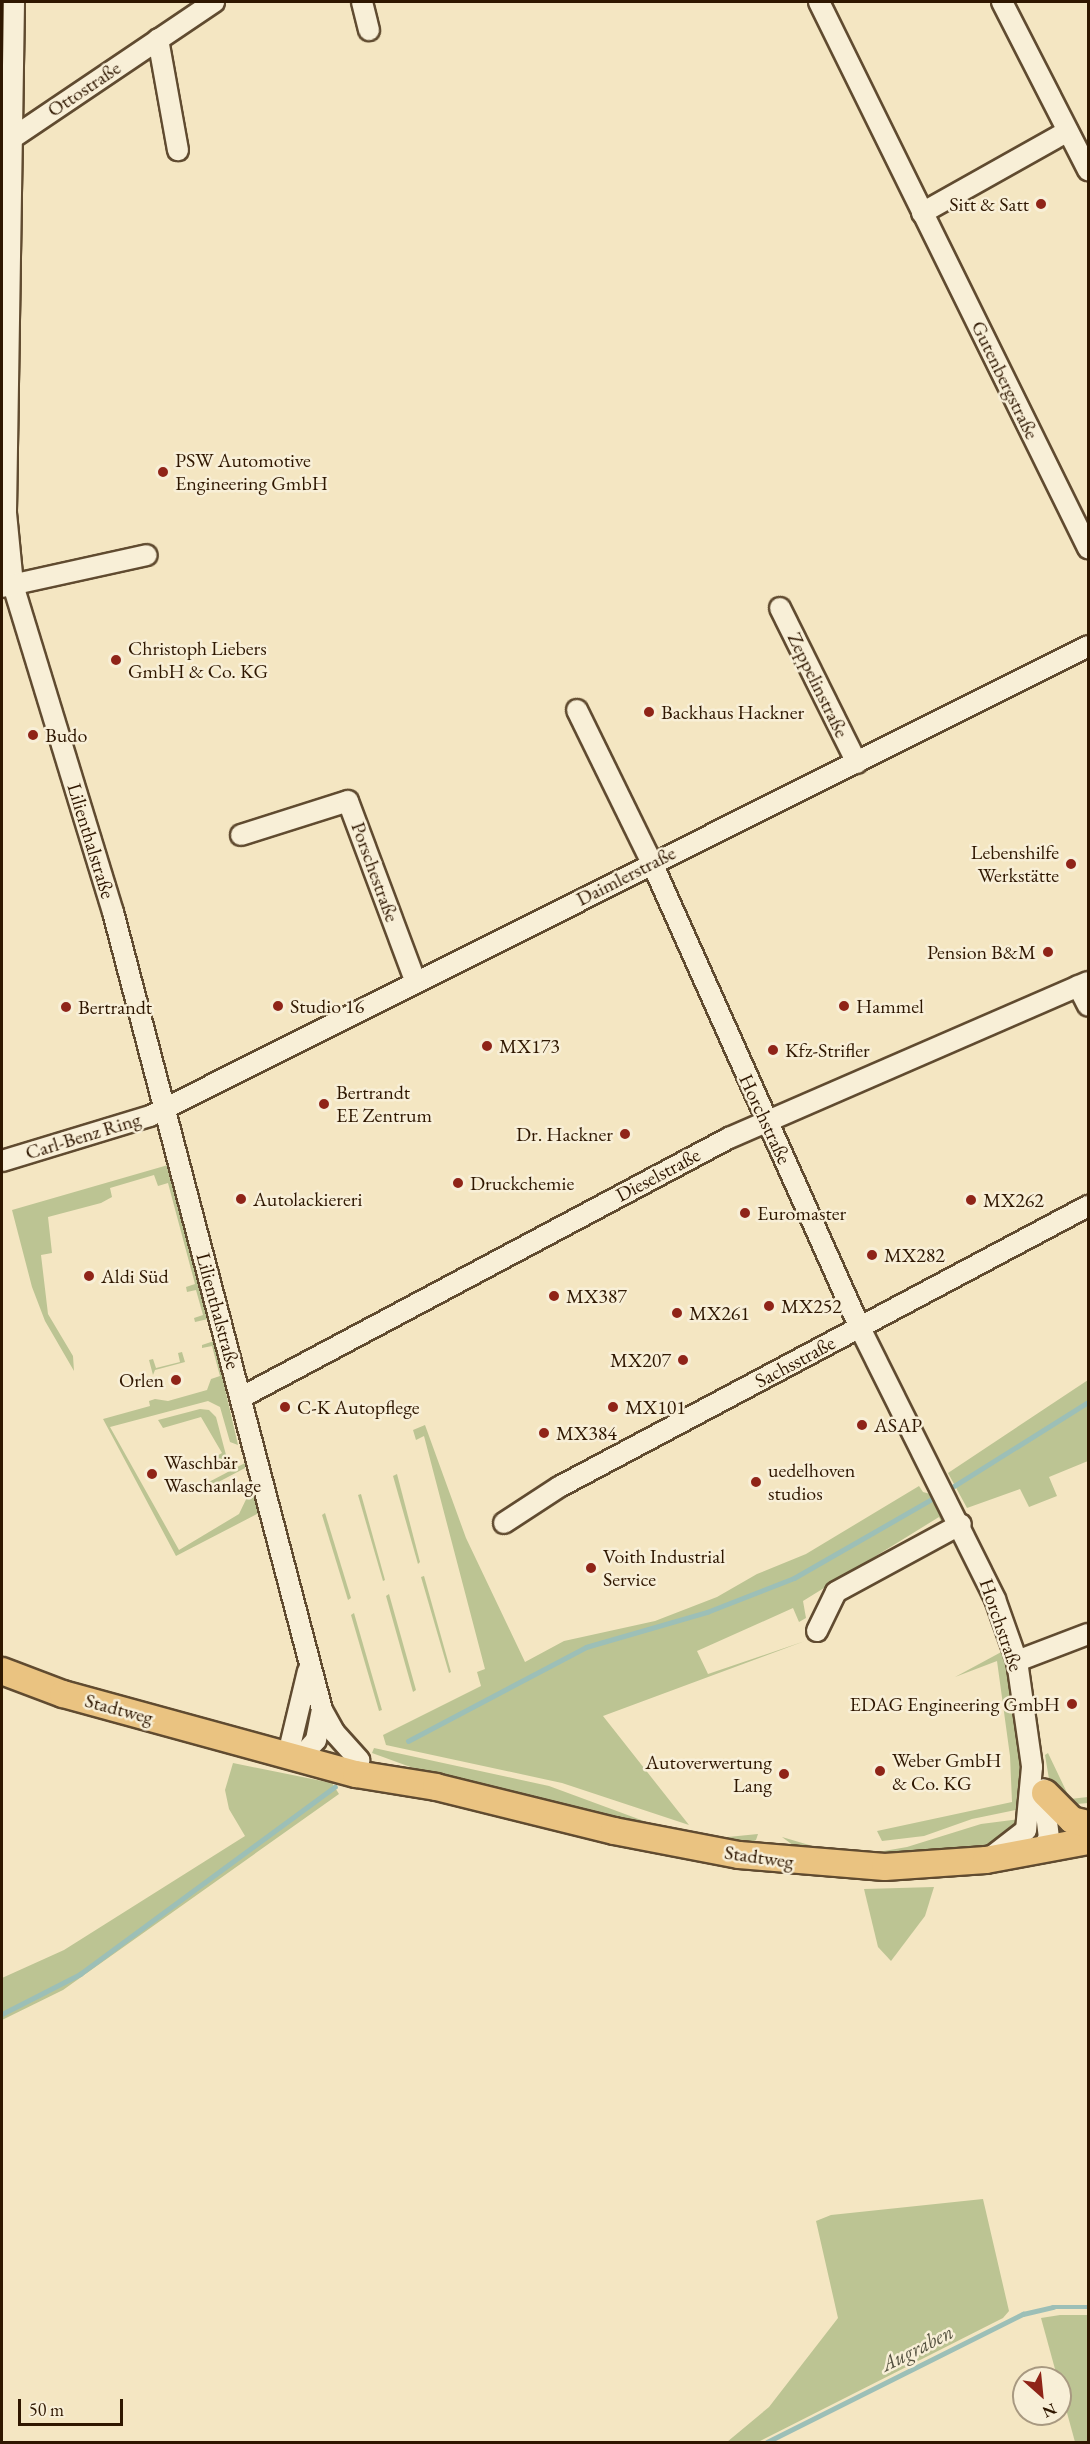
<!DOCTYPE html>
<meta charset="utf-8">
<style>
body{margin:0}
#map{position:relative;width:1090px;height:2444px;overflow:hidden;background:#f4e6c2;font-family:"EB Garamond",serif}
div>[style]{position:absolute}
.green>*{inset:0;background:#bcc493}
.stream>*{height:4.5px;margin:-2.25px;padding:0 2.25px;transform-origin:2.25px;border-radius:2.25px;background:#9cbfb7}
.roads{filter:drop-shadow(2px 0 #604b30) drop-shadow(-2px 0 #604b30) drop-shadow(0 2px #604b30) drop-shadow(0 -2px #604b30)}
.minor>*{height:20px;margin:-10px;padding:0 10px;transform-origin:10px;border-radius:10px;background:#f8efd7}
.major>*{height:26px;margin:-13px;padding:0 13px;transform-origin:13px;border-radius:13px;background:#eac381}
.dots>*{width:16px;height:16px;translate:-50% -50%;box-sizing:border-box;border:3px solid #f8efd7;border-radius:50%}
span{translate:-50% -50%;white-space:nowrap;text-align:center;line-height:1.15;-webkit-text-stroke:5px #f8efd7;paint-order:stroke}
.street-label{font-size:20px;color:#2f1700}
.poi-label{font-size:20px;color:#2f1700}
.right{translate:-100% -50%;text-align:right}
.left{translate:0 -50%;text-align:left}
.water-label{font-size:21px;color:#555240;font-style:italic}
.frame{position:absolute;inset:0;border:3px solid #2f1700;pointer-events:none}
.north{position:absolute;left:1012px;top:2366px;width:60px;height:60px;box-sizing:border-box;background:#f8efd7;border:2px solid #a89981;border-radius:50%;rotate:153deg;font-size:16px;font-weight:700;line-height:24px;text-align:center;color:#2f1700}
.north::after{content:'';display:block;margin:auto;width:21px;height:27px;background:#8f2418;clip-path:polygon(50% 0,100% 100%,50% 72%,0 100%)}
.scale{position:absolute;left:18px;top:2399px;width:105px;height:27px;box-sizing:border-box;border:3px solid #2f1700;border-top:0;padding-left:8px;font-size:18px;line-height:21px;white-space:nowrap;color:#2f1700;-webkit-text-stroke:4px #f8efd7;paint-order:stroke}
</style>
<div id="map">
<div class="green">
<i style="clip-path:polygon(168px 1165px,208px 1319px,195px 1322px,194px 1318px,203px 1315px,196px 1290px,187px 1292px,186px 1287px,195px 1284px,168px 1183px,158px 1186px,154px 1175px,110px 1188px,112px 1197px,101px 1203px,48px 1217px,52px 1253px,41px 1255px,48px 1314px,73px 1356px,74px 1371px,45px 1321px,32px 1287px,12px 1210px)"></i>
<i style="clip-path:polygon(214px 1341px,238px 1445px,230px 1442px,220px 1407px,208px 1401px,110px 1427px,179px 1550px,239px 1514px,252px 1487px,259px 1513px,176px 1556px,103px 1419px,150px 1406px,149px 1401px,155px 1399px,168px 1401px,207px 1390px,211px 1379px,220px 1376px,212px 1346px,202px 1348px,202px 1345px)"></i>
<i style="clip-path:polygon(182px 1352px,185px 1362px,155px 1370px,153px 1375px,149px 1360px,153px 1359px,156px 1368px,180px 1362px,178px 1353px)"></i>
<i style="clip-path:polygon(1088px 1380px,1088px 1461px,1049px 1477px,1057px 1496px,1029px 1507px,1020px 1489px,967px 1508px,948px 1473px)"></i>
<i style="clip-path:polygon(200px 1409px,209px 1410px,216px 1417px,226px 1455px,223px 1462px,215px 1457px,222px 1453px,201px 1417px,163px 1428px,158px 1420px)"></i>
<i style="clip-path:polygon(425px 1425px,466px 1538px,525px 1662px,564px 1641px,655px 1621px,717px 1597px,757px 1574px,806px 1554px,919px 1486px,923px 1492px,934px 1495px,947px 1519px,944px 1527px,939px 1517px,803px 1601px,806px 1618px,799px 1622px,793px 1608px,697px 1651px,708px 1674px,805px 1641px,603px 1716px,689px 1825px,562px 1783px,386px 1745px,383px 1735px,481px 1686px,477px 1672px,485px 1669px,424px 1436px,416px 1440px,413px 1430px)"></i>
<i style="clip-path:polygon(245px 1463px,245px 1468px,209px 1487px,207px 1483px)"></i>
<i style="clip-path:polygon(397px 1474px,420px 1562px,418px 1564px,393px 1476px)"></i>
<i style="clip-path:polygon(361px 1494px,385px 1580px,383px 1581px,358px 1495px)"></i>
<i style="clip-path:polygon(325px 1513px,351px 1598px,348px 1600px,322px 1515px)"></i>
<i style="clip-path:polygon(424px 1576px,451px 1672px,449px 1673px,421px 1577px)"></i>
<i style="clip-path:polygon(389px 1594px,416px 1690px,413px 1692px,386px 1596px)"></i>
<i style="clip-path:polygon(354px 1613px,382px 1710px,379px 1711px,351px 1615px)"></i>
<i style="clip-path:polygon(1005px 1650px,1020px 1759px,1020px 1809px,972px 1819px,924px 1836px,882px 1841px,877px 1831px,1012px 1802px,1010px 1756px,997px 1661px,955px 1677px)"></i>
<i style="clip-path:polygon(374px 1748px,549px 1786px,652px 1824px,718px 1838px,758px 1834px,756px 1840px,745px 1846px,695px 1839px,438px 1777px,372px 1753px)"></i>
<i style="clip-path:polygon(1048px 1753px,1070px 1799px,1088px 1797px,1088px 1803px,1065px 1805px,1049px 1779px,1045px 1755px)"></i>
<i style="clip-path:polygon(233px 1763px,332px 1783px,339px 1794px,63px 1990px,2px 2020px,2px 1978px,64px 1950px,245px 1836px,229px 1809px,225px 1790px)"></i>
<i style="clip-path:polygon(1020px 1819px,1010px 1833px,982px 1847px,900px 1855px,798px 1849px,782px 1837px,826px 1850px,878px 1852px,907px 1847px,981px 1824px)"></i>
<i style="clip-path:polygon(934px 1887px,925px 1916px,891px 1961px,878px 1947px,864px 1889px)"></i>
<i style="clip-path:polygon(983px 2199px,1009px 2311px,1003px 2318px,758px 2442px,727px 2442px,769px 2407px,838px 2318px,816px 2221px,831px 2215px)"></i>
<i style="clip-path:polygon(1060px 2315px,1088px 2315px,1088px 2442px,1075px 2442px,1041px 2318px)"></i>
</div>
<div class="stream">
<i style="left:951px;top:1488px;width:162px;rotate:-32.1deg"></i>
<i style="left:408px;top:1741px;width:201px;rotate:-27.8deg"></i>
<i style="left:586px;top:1647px;width:126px;rotate:-16.1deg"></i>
<i style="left:707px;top:1612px;width:93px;rotate:-21.3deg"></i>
<i style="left:794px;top:1578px;width:159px;rotate:-29.8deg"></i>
<i style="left:2px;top:2014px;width:88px;rotate:-27.1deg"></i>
<i style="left:80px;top:1974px;width:316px;rotate:-36.3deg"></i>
<i style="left:767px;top:2442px;width:286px;rotate:-26.6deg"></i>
<i style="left:1023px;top:2314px;width:31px;rotate:-13deg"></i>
<i style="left:1053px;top:2307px;width:35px"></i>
</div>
<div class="roads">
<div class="minor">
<i style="left:14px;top:2px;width:511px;rotate:90.9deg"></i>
<i style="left:6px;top:513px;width:72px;rotate:84.4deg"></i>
<i style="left:13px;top:585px;width:342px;rotate:73deg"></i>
<i style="left:113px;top:912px;width:825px;rotate:75.32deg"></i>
<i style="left:322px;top:1710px;width:25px;rotate:61deg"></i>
<i style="left:334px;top:1732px;width:38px;rotate:48deg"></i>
<i style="left:362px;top:2px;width:29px;rotate:76deg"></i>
<i style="left:819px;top:2px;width:609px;rotate:63.77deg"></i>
<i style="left:1002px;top:2px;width:189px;rotate:62.9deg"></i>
<i style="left:158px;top:39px;width:113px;rotate:79.8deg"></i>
<i style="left:2px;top:139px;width:9px"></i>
<i style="left:11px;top:139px;width:245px;rotate:-34deg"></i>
<i style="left:922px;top:213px;width:167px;rotate:-29.3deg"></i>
<i style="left:2px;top:587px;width:148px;rotate:-12.4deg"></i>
<i style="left:780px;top:608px;width:173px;rotate:63.6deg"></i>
<i style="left:577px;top:710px;width:170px;rotate:63.9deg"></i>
<i style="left:652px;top:863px;width:509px;rotate:65.9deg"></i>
<i style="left:860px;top:1328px;width:303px;rotate:63.5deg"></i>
<i style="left:995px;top:1599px;width:66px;rotate:70.5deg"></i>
<i style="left:1017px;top:1661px;width:107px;rotate:81.9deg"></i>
<i style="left:1032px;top:1767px;width:63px;rotate:95.4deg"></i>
<i style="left:1026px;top:1830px;width:44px;rotate:142.4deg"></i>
<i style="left:241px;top:835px;width:112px;rotate:-17.6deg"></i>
<i style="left:348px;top:801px;width:191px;rotate:69.5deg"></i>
<i style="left:1078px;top:986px;width:22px;rotate:63deg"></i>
<i style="left:2px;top:1161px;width:155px;rotate:-16.9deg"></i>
<i style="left:150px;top:1116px;width:1049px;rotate:-26.61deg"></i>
<i style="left:242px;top:1397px;width:552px;rotate:-28.01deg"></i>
<i style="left:729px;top:1138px;width:391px;rotate:-23.5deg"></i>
<i style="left:504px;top:1523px;width:66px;rotate:-33.2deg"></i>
<i style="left:559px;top:1487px;width:599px;rotate:-27.98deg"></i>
<i style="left:817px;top:1631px;width:43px;rotate:-64deg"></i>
<i style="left:836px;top:1592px;width:142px;rotate:-28.5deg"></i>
<i style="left:1017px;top:1661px;width:76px;rotate:-20.8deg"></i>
<i style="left:299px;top:1759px;width:25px;rotate:-48deg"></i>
<i style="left:316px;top:1740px;width:31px;rotate:-79deg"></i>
<i style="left:306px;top:1760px;width:21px;rotate:-139deg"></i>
<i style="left:290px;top:1746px;width:77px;rotate:-76.5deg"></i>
<i style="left:1040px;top:1851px;width:16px;rotate:-55deg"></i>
<i style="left:1049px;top:1838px;width:49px;rotate:-97deg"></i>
</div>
<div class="major">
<i style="left:2px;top:1671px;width:65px;rotate:20.7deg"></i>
<i style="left:63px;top:1694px;width:304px;rotate:15.3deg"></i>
<i style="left:356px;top:1774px;width:81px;rotate:9.2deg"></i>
<i style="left:436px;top:1787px;width:183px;rotate:13.9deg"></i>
<i style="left:614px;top:1831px;width:127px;rotate:10.9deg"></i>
<i style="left:739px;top:1855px;width:146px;rotate:4.7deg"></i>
<i style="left:885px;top:1867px;width:101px;rotate:-4deg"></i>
<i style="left:986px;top:1860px;width:104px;rotate:-10.6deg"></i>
<i style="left:1045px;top:1793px;width:38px;rotate:45deg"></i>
<i style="left:1072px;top:1820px;width:16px;rotate:14deg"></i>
</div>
</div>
<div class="dots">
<i style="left:1041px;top:204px;background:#8f2418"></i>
<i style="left:163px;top:472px;background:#8f2418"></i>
<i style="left:116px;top:660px;background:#8f2418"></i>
<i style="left:649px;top:712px;background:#8f2418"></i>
<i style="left:33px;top:735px;background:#8f2418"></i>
<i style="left:1071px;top:864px;background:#8f2418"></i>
<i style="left:1048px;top:952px;background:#8f2418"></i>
<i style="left:278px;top:1006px;background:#8f2418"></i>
<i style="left:844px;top:1006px;background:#8f2418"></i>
<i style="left:66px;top:1007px;background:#8f2418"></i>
<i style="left:487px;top:1046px;background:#8f2418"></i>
<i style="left:773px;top:1050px;background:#8f2418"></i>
<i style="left:324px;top:1104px;background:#8f2418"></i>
<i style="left:625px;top:1134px;background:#8f2418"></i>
<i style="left:458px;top:1183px;background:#8f2418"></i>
<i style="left:241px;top:1199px;background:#8f2418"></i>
<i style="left:971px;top:1200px;background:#8f2418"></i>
<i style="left:745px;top:1213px;background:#8f2418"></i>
<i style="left:872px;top:1255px;background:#8f2418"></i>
<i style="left:89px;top:1276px;background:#8f2418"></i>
<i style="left:554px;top:1296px;background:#8f2418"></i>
<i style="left:769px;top:1306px;background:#8f2418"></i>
<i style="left:677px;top:1313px;background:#8f2418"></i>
<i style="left:683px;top:1360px;background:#8f2418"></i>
<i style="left:176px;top:1380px;background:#8f2418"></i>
<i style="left:285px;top:1407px;background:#8f2418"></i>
<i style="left:613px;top:1407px;background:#8f2418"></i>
<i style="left:862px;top:1425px;background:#8f2418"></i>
<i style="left:544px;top:1433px;background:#8f2418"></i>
<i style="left:152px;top:1474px;background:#8f2418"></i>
<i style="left:756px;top:1482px;background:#8f2418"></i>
<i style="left:591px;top:1568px;background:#8f2418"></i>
<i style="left:1072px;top:1704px;background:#8f2418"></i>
<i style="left:880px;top:1771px;background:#8f2418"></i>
<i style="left:784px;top:1774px;background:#8f2418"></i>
</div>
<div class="street-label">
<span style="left:84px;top:89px;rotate:-34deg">Ottostraße</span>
<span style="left:1005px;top:380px;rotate:64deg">Gutenbergstraße</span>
<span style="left:818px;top:685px;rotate:64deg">Zeppelinstraße</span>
<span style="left:91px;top:841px;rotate:73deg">Lilienthalstraße</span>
<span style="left:375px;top:872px;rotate:70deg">Porschestraße</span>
<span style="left:626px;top:876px;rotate:-27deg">Daimlerstraße</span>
<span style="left:765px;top:1119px;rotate:65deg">Horchstraße</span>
<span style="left:83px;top:1136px;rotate:-17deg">Carl-Benz Ring</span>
<span style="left:658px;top:1175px;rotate:-28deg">Dieselstraße</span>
<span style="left:218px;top:1311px;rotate:75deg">Lilienthalstraße</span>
<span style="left:795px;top:1362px;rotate:-28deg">Sachsstraße</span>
<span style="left:1001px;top:1625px;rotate:71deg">Horchstraße</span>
<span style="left:119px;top:1709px;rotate:15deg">Stadtweg</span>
<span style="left:759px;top:1857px;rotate:8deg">Stadtweg</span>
</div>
<div class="poi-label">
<span class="right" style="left:1029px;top:204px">Sitt &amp; Satt</span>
<span class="left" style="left:175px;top:472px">PSW Automotive<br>Engineering GmbH</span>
<span class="left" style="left:128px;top:660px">Christoph Liebers<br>GmbH &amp; Co. KG</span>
<span class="left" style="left:661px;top:712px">Backhaus Hackner</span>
<span class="left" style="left:45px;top:735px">Budo</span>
<span class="right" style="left:1059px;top:864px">Lebenshilfe<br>Werkstätte</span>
<span class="right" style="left:1036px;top:952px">Pension B&amp;M</span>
<span class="left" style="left:290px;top:1006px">Studio 16</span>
<span class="left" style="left:856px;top:1006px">Hammel</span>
<span class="left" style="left:78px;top:1007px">Bertrandt</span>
<span class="left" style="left:499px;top:1046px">MX173</span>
<span class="left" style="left:785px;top:1050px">Kfz-Strifler</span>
<span class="left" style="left:336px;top:1104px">Bertrandt<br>EE Zentrum</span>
<span class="right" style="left:613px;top:1134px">Dr. Hackner</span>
<span class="left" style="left:470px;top:1183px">Druckchemie</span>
<span class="left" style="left:253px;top:1199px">Autolackiereri</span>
<span class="left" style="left:983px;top:1200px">MX262</span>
<span class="left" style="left:757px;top:1213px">Euromaster</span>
<span class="left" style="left:884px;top:1255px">MX282</span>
<span class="left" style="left:101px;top:1276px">Aldi Süd</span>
<span class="left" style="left:566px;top:1296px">MX387</span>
<span class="left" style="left:781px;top:1306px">MX252</span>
<span class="left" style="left:689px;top:1313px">MX261</span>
<span class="right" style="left:671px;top:1360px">MX207</span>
<span class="right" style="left:164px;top:1380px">Orlen</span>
<span class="left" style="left:297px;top:1407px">C-K Autopflege</span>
<span class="left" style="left:625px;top:1407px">MX101</span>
<span class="left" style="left:874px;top:1425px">ASAP</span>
<span class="left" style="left:556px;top:1433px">MX384</span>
<span class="left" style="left:164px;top:1474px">Waschbär<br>Waschanlage</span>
<span class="left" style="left:768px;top:1482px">uedelhoven<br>studios</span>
<span class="left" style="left:603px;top:1568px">Voith Industrial<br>Service</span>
<span class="right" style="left:1060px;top:1704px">EDAG Engineering GmbH</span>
<span class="left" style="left:892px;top:1772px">Weber GmbH<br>&amp; Co. KG</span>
<span class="right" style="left:772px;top:1774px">Autoverwertung<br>Lang</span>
</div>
<div class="water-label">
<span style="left:917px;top:2348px;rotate:-27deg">Augraben</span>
</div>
<div class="frame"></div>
<div class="north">N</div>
<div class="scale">50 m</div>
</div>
